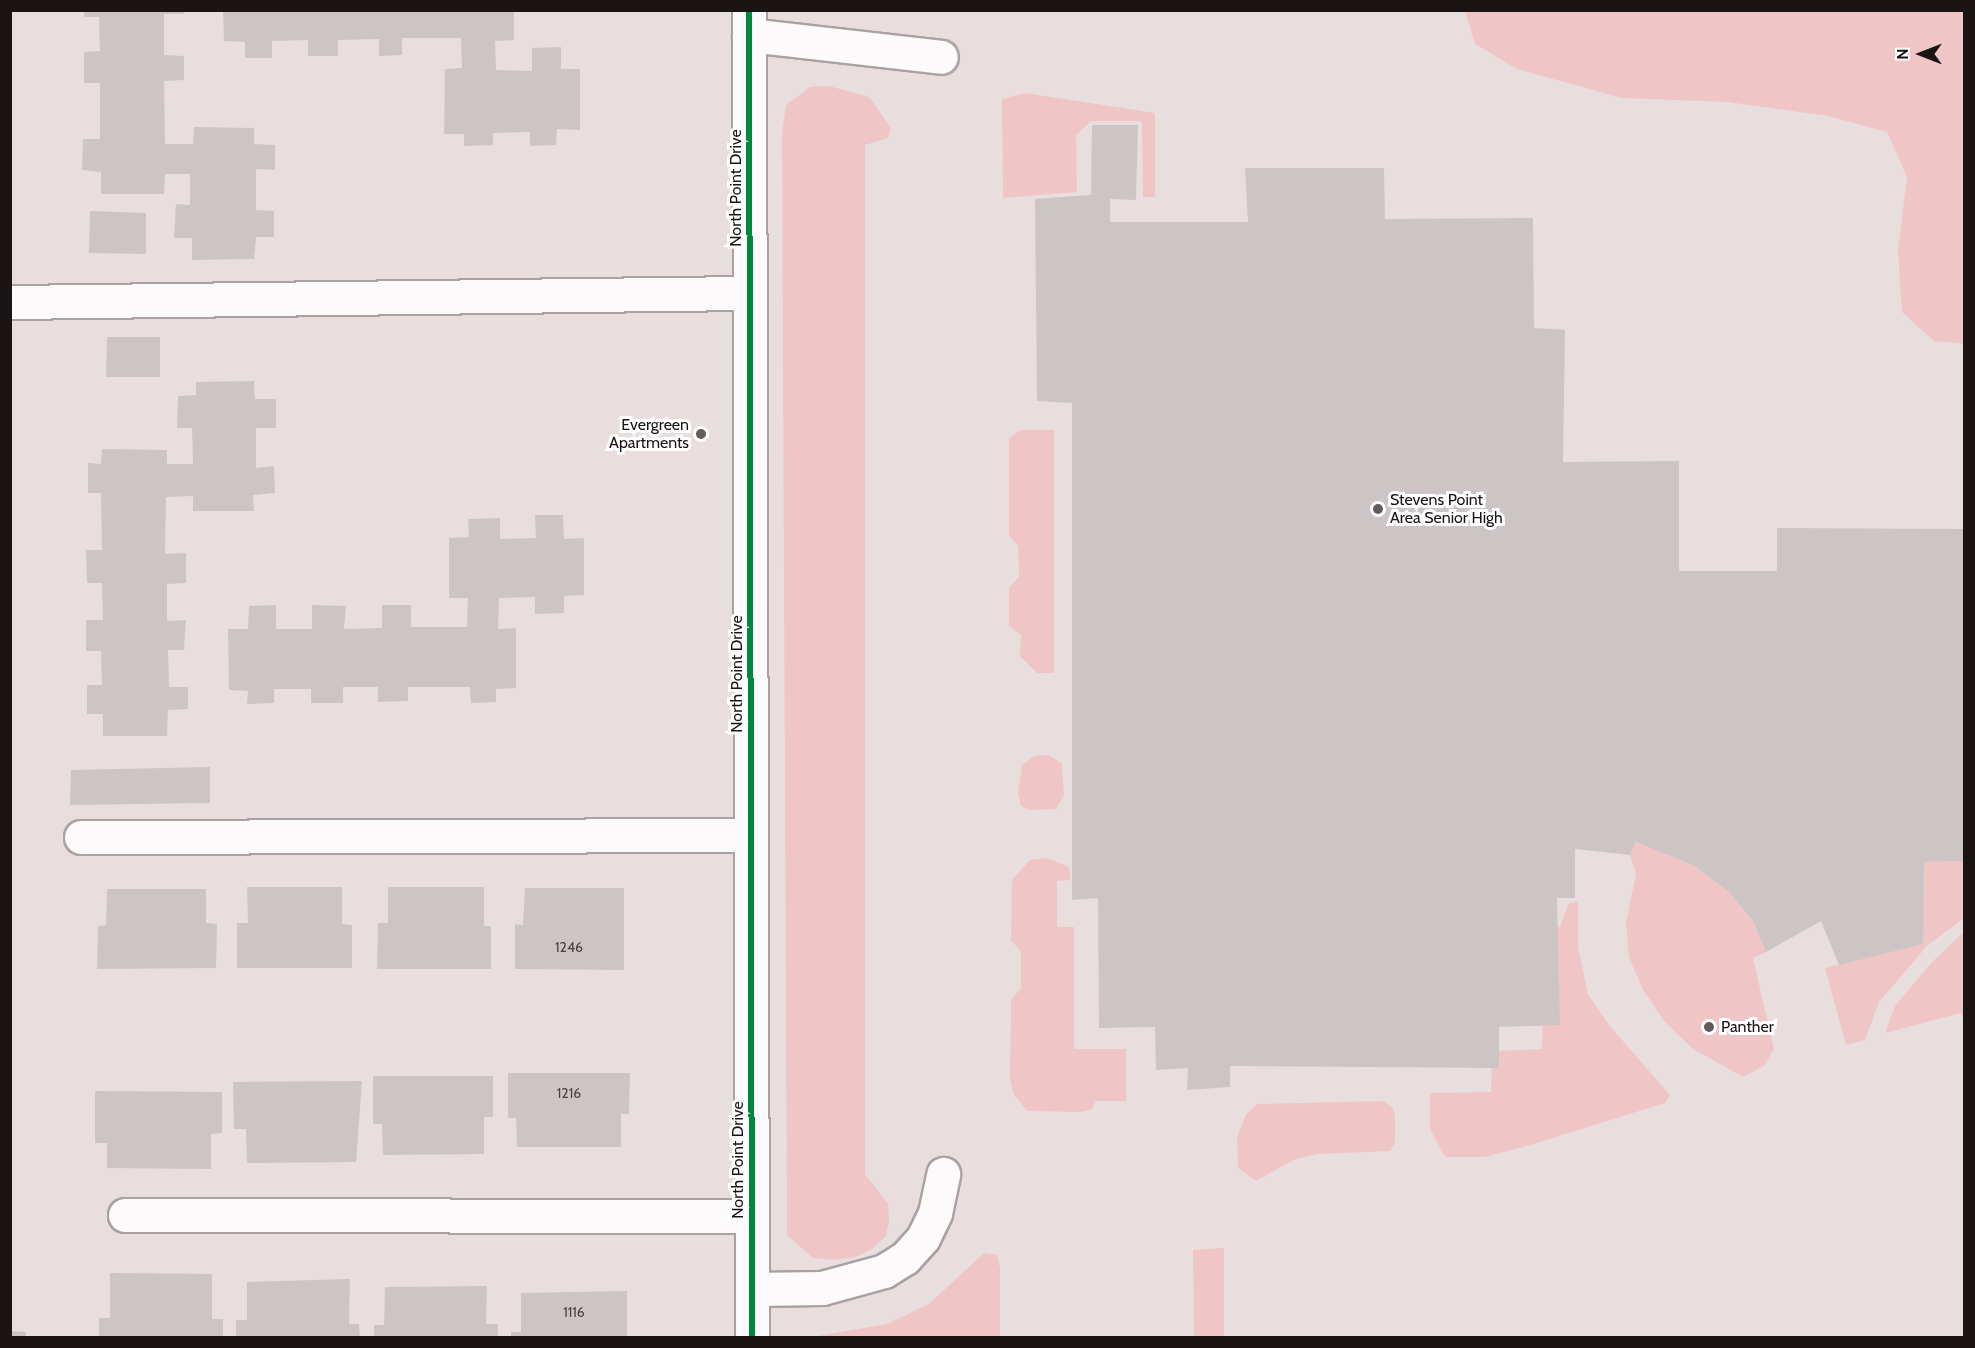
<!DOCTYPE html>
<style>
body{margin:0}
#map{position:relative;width:1975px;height:1348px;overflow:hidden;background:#e8dede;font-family:Cabin,sans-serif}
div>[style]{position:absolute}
.green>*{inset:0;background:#f0c5c6}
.building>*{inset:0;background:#cdc5c5}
.roads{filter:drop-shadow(2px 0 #aaa2a2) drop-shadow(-2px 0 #aaa2a2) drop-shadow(0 2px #aaa2a2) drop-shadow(0 -2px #aaa2a2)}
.minor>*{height:33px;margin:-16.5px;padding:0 16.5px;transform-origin:16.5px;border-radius:16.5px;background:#fcfafa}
.cycleway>*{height:6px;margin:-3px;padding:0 3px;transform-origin:3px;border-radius:3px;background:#00873e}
.dots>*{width:16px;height:16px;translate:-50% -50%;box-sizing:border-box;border:3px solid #fff;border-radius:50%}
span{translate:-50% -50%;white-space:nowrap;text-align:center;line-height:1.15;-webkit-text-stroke:6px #fff;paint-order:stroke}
.number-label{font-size:14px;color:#484141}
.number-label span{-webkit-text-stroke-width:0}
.street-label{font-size:16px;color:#1b1414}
.poi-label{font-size:16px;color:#1b1414}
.right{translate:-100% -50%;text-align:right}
.left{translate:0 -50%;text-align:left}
.frame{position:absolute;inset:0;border:12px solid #1b1414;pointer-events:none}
.north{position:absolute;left:1891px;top:24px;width:60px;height:60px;-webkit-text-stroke:4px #fff;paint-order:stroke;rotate:270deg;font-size:16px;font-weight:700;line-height:24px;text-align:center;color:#1b1414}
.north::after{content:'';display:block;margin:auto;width:21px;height:27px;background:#1b1414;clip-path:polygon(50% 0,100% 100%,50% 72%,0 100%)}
</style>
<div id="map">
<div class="green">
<i style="clip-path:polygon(1465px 11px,1964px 11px,1964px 344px,1934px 341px,1902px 312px,1898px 251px,1907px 177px,1887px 132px,1828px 116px,1728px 102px,1622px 98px,1517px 69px,1475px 44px)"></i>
<i style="clip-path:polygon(829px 86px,869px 97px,891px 128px,888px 138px,865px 145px,865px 1174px,888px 1204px,889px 1220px,886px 1236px,872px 1249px,855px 1257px,832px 1260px,813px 1258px,787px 1235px,782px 133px,786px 105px,810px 87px)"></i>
<i style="clip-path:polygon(1025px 93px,1155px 113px,1155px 197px,1143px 197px,1142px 121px,1091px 121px,1076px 135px,1077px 192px,1003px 198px,1002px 99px)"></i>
<i style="clip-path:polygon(1021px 430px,1054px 430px,1054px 673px,1037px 673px,1020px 656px,1021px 635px,1009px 626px,1009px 588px,1019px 577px,1018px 546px,1009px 536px,1009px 438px)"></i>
<i style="clip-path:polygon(1049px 755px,1062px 764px,1064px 795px,1056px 809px,1029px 810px,1021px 806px,1018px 793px,1022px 765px,1034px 756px)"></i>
<i style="clip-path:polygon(1636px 842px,1695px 866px,1729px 892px,1753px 921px,1766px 952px,1753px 958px,1774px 1049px,1764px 1066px,1743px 1077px,1693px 1049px,1665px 1022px,1643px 990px,1629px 957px,1626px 923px,1636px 874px,1630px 855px)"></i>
<i style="clip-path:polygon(1047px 858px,1069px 867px,1070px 880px,1057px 881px,1057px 927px,1074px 927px,1074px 1049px,1126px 1049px,1126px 1101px,1096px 1101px,1091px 1110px,1080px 1112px,1027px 1111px,1013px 1093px,1010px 1078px,1011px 1000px,1021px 988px,1021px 952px,1011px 940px,1012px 880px,1030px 860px)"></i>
<i style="clip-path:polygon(1964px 861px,1964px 918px,1927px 946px,1879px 1002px,1865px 1040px,1846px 1045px,1825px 968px,1922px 944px,1924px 862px)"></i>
<i style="clip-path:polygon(1578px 901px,1578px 947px,1588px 994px,1609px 1025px,1670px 1095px,1665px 1103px,1527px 1146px,1484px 1157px,1445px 1157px,1430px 1129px,1430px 1093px,1491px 1092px,1492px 1051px,1542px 1049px,1544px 928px,1560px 927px,1569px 903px)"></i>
<i style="clip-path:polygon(1964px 932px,1964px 1023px,1961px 1013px,1885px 1033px,1895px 1006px,1931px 963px)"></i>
<i style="clip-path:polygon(1383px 1101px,1392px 1107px,1395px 1115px,1395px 1143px,1390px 1151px,1317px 1154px,1293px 1160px,1256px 1181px,1238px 1168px,1237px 1137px,1246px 1114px,1257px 1104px)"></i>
<i style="clip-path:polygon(1224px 1248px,1224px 1337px,1194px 1337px,1193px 1250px)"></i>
<i style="clip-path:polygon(984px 1253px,997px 1255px,1000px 1268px,1000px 1337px,811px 1337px,887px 1324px,929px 1304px)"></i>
</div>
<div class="building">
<i style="clip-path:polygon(84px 10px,184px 10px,184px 14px,164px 14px,164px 55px,184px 56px,184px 80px,164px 81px,165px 144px,193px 144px,194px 127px,254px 128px,254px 144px,275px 145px,275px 170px,256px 169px,256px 210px,274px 211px,274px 237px,256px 237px,254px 259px,192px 260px,192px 238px,174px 238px,176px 204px,190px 205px,190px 174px,165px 174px,164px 194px,101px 194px,101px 172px,82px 170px,83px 139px,100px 139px,100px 83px,84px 83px,84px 52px,100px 51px,99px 17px,84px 17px)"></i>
<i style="clip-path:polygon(223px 10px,514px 10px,514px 40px,495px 41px,496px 70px,532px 71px,532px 48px,561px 47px,561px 69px,580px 69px,580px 130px,557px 129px,556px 145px,530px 146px,530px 132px,493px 133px,493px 145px,464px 146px,464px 134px,444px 134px,445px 69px,462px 68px,461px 38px,402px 38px,402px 55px,379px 56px,379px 39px,338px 40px,338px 56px,308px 56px,308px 40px,272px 41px,272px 58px,245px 58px,245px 42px,224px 41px)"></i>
<i style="clip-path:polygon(1092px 125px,1138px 125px,1136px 200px,1110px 199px,1110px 222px,1248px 222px,1245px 168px,1384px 168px,1385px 219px,1533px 218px,1534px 328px,1565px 330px,1563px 462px,1679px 461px,1679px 571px,1777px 571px,1777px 528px,1964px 529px,1964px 861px,1924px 862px,1923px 944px,1839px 965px,1821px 921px,1766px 952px,1753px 921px,1729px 892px,1695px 866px,1636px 842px,1630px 855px,1575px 849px,1575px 898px,1557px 898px,1560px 1025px,1499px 1027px,1499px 1068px,1230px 1066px,1230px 1087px,1187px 1090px,1188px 1068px,1156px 1070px,1155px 1027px,1099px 1028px,1098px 898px,1072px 900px,1072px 403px,1037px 401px,1035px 199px,1091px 195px)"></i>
<i style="clip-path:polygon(90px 211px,146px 213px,146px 254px,89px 253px)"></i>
<i style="clip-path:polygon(107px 337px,160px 337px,160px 377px,106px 377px)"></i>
<i style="clip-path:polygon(254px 381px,255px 399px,276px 399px,276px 428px,256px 428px,256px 468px,274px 466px,275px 493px,253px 495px,254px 511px,193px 511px,193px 496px,166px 497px,165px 554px,186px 553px,186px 583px,167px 584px,167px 621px,186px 620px,184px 650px,168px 650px,169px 687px,188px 687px,188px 709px,168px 710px,167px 736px,103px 736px,103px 714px,87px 714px,87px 685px,102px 685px,101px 651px,86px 651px,86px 620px,103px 620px,102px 583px,87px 583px,86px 550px,102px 550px,101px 493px,88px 493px,88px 463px,101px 464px,102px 449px,167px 450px,167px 464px,193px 464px,192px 428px,177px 428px,178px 396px,196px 395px,196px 382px)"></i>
<i style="clip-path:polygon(535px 515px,563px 515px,564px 539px,584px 538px,584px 595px,564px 596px,564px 613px,535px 614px,535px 597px,499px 598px,498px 629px,516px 628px,516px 688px,496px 689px,496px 702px,471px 703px,470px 687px,408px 687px,408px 701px,378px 702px,378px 687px,343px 687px,343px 703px,311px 703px,311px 689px,274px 689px,274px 703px,247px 704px,248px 691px,229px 690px,228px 629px,248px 629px,249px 606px,276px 605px,276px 629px,312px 629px,312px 605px,346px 606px,344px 629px,382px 628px,382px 605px,411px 605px,411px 627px,467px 627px,468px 598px,449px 598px,449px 538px,469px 537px,468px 519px,500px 518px,500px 539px,536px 538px)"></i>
<i style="clip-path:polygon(210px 767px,210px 803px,70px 805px,71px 770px)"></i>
<i style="clip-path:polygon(247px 887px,342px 887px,342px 924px,352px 925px,352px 968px,237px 968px,237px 923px,248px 923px)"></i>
<i style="clip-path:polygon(388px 887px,484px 887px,484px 926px,491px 926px,491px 969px,377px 969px,378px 923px,388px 923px)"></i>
<i style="clip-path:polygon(525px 888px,624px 888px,624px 970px,515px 969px,515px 924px,523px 925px)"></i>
<i style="clip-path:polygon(107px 889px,206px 889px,206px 923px,217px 924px,216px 968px,97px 969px,98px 926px,106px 925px)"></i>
<i style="clip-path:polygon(508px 1073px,630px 1073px,629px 1114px,621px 1114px,621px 1147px,517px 1147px,516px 1118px,508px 1118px)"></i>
<i style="clip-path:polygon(373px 1076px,493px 1076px,493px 1117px,484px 1117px,484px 1154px,383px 1155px,382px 1124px,373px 1124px)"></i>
<i style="clip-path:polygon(362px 1081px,356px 1162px,247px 1163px,246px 1129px,234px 1129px,233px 1082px)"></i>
<i style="clip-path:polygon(95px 1091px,222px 1092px,222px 1133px,211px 1134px,211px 1169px,107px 1168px,107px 1143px,95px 1143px)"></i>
<i style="clip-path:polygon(110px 1273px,212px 1274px,212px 1319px,223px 1319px,223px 1338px,99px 1338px,99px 1318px,110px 1318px)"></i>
<i style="clip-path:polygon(350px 1279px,349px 1324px,359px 1324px,360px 1338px,236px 1338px,236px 1320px,247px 1320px,247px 1282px)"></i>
<i style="clip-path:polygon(487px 1286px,486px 1324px,498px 1324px,498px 1338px,374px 1338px,374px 1325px,384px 1325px,385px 1287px)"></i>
<i style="clip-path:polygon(627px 1291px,627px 1338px,511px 1338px,511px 1332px,521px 1332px,521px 1293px)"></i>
<i style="clip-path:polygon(10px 1331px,26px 1332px,26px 1338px,10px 1338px)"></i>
</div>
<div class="roads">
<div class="minor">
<i style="left:749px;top:10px;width:1328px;rotate:89.87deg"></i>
<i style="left:749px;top:35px;width:193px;rotate:6.5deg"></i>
<i style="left:10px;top:302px;width:739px;rotate:-0.7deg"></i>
<i style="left:81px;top:837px;width:669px;rotate:-0.17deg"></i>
<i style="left:125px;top:1215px;width:627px;rotate:0.09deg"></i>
<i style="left:752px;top:1289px;width:70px;rotate:-0.8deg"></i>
<i style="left:822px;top:1288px;width:64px;rotate:-15.3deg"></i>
<i style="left:884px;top:1271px;width:25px;rotate:-32deg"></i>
<i style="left:905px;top:1258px;width:27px;rotate:-48deg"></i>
<i style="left:923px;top:1238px;width:28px;rotate:-64deg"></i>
<i style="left:935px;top:1213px;width:40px;rotate:-78deg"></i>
</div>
</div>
<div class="cycleway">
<i style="left:749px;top:10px;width:1328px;rotate:89.87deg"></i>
</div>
<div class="dots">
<i style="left:701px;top:434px;background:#635b5b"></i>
<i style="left:1378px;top:509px;background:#635b5b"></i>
<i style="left:1709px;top:1027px;background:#635b5b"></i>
</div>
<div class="number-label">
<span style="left:569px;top:947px">1246</span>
<span style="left:569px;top:1093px">1216</span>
<span style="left:574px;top:1312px">1116</span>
</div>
<div class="street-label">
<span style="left:736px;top:188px;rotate:-90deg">North Point Drive</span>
<span style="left:737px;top:674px;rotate:-90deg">North Point Drive</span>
<span style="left:738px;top:1160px;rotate:-90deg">North Point Drive</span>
</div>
<div class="poi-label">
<span class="right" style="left:689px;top:434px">Evergreen<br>Apartments</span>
<span class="left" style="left:1390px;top:509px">Stevens Point<br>Area Senior High</span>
<span class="left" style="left:1721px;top:1027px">Panther</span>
</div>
<div class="frame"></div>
<div class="north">N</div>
</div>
